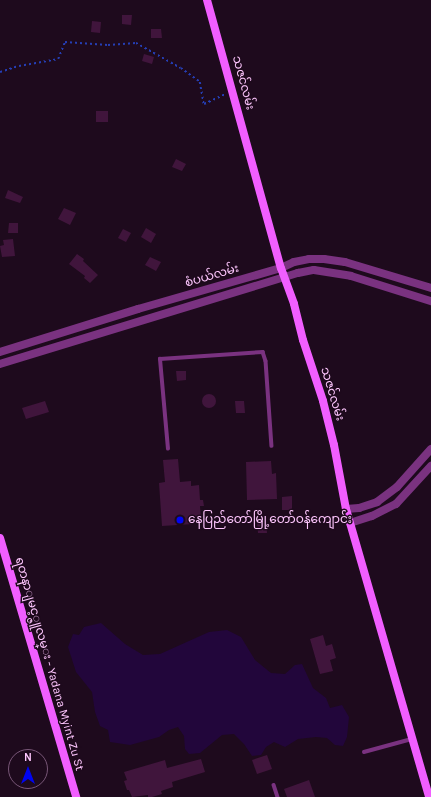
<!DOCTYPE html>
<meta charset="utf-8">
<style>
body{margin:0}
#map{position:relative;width:431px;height:797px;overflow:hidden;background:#1e0a1d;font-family:Karla,"Noto Sans Myanmar",sans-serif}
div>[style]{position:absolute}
.water>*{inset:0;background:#22063b}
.building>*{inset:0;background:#40153c}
.round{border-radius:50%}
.path>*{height:1.5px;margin-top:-0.75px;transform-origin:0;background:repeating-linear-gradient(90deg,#253eb5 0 2px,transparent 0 5px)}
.service>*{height:3.5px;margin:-1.75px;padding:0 1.75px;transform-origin:1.75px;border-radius:1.75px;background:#7a3280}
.tertiary>*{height:8px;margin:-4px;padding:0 4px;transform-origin:4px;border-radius:4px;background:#7a3280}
.secondary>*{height:8px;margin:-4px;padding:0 4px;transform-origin:4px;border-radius:4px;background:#f15eff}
.dots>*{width:11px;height:11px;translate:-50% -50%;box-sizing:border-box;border:2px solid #1e0a1d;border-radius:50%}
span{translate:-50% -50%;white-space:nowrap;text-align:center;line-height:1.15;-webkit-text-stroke:3px #1e0a1d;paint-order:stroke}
.street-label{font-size:12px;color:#ffc7ff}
.poi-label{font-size:12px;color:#ffc7ff}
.left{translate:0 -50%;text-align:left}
.north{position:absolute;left:8px;top:749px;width:40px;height:40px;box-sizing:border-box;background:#1e0a1d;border:1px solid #785677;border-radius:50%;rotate:0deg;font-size:11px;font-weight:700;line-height:16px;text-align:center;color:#ffc7ff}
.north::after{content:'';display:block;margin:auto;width:14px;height:18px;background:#0004f2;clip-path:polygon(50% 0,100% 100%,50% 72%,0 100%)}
</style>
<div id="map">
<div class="water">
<i style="clip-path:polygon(101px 623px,125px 644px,143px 655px,160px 654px,209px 632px,227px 630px,241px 637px,255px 660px,271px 673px,285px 674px,295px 665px,302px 664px,313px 688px,326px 698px,330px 708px,342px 705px,349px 717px,347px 737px,343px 746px,335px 745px,327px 738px,316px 737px,298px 739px,285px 747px,274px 742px,266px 747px,261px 755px,252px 756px,244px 744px,234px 734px,222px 735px,200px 753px,189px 754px,185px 749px,184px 736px,178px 727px,169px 730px,159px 737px,130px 745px,110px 742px,108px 730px,100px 726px,95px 712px,92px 692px,76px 672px,68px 647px,73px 634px,79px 635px,84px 627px)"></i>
</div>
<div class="building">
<i style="clip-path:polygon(122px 15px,132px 15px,131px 25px,122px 24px)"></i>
<i style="clip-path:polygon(92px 21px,101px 22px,100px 33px,91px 32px)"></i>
<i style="clip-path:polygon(151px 29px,161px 29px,162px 38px,151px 38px)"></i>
<i style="clip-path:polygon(144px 54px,154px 57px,152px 64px,142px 61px)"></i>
<i style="clip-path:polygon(96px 111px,108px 111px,108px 122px,96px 122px)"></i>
<i style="clip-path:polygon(176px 159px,186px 164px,182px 171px,172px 167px)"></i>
<i style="clip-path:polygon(8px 190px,23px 197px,20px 203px,5px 198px)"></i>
<i style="clip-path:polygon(64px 208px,76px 213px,70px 225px,58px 219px)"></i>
<i style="clip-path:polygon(9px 223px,18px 223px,18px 233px,8px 233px)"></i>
<i style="clip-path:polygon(146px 228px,156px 234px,151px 243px,141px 237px)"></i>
<i style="clip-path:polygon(123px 229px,131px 233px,126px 242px,118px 238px)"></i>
<i style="clip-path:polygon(13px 239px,15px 256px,2px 257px,0 246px,4px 245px,3px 240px)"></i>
<i style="clip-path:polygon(77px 254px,84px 259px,83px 261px,98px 275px,90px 283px,84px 278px,85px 276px,69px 264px)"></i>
<i style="clip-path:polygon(150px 257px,161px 262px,156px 271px,145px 265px)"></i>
<i style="clip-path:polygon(176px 371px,186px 371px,186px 380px,177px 381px)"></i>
<i class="round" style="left:202px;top:394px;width:14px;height:14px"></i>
<i style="clip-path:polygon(45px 401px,49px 412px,26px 419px,22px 408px)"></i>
<i style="clip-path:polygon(235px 401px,244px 401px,245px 413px,236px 413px)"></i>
<i style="clip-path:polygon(178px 459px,180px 482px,191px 481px,191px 486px,199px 485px,200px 500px,203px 500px,204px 506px,200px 506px,201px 519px,192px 519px,193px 524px,162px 526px,159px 483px,165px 482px,163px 460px)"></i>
<i style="clip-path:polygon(271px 461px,272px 474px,276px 473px,277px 499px,247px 500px,246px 462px)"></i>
<i style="clip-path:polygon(292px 496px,292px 510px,282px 510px,282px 497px)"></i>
<i style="clip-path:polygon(257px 520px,266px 520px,267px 533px,258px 533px)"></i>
<i style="clip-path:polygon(323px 635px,326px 646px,332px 644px,336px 658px,330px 660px,333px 671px,320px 674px,310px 639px)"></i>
<i style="clip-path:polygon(267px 755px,272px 769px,257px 774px,252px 760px)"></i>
<i style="clip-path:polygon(201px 759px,205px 772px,172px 782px,173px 787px,161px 791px,162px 794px,152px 797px,148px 797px,148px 795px,132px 797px,129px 790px,127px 790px,124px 781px,127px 780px,124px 772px,165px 760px,167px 768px)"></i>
<i style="clip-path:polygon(309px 780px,315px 797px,287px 797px,284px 789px)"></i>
</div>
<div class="path">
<i style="left:0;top:72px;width:20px;rotate:-18deg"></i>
<i style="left:19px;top:66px;width:40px;rotate:-10deg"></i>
<i style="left:58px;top:59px;width:18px;rotate:-68deg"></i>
<i style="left:65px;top:42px;width:43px;rotate:4deg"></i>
<i style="left:108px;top:45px;width:28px;rotate:-4deg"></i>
<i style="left:136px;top:43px;width:51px;rotate:29.1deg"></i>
<i style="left:181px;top:68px;width:24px;rotate:36deg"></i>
<i style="left:200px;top:82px;width:22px;rotate:80deg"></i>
<i style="left:204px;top:104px;width:23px;rotate:-25deg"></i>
</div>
<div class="service">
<i style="left:168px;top:449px;width:90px;rotate:-95.1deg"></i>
<i style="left:160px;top:359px;width:103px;rotate:-3.9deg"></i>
<i style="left:263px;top:352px;width:9px;rotate:72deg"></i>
<i style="left:266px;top:361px;width:85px;rotate:86deg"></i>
<i style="left:364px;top:752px;width:50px;rotate:-15.2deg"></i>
<i style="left:274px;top:785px;width:13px;rotate:72deg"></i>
</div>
<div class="tertiary">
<i style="left:0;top:352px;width:145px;rotate:-17.3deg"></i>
<i style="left:138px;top:309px;width:149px;rotate:-16deg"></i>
<i style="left:281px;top:268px;width:14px;rotate:-25deg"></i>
<i style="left:294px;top:262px;width:15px;rotate:-11deg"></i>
<i style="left:309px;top:259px;width:15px"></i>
<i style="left:324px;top:259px;width:21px;rotate:8deg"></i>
<i style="left:345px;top:262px;width:90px;rotate:16.8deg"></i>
<i style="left:0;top:364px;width:312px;rotate:-17deg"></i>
<i style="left:298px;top:273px;width:16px;rotate:-11deg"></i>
<i style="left:314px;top:270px;width:37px;rotate:9deg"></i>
<i style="left:351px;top:276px;width:84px;rotate:17.4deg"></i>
<i style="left:346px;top:509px;width:13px;rotate:-4deg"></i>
<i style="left:359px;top:508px;width:19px;rotate:-18deg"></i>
<i style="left:377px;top:502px;width:25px;rotate:-37deg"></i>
<i style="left:397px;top:487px;width:51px;rotate:-48.2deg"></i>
<i style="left:350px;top:523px;width:23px;rotate:-18deg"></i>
<i style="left:372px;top:516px;width:27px;rotate:-27deg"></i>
<i style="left:396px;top:504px;width:52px;rotate:-47.4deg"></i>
</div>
<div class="secondary">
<i style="left:207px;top:0;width:278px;rotate:74.6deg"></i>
<i style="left:281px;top:268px;width:38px;rotate:70deg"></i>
<i style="left:294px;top:304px;width:37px;rotate:76deg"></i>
<i style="left:303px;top:340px;width:64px;rotate:71.8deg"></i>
<i style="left:323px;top:401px;width:45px;rotate:76deg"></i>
<i style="left:334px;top:445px;width:65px;rotate:79.4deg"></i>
<i style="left:346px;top:509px;width:300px;rotate:73.9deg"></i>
<i style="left:0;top:538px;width:270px;rotate:73.6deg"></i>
</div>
<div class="dots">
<i style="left:180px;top:520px;background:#0004f2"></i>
</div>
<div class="street-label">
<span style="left:243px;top:83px;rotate:75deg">သဇင်လမ်း</span>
<span style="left:212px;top:276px;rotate:-16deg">စံပယ်လမ်း</span>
<span style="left:332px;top:394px;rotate:73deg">သဇင်လမ်း</span>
<span style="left:49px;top:664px;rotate:74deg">ရတနာျမင့္ဇူလမ္း - Yadana Myint Zu St</span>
</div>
<div class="poi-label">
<span class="left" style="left:188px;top:520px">နေပြည်တော်မြို့တော်ဝန်ကျောင်း</span>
</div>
<div class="north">N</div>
</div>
